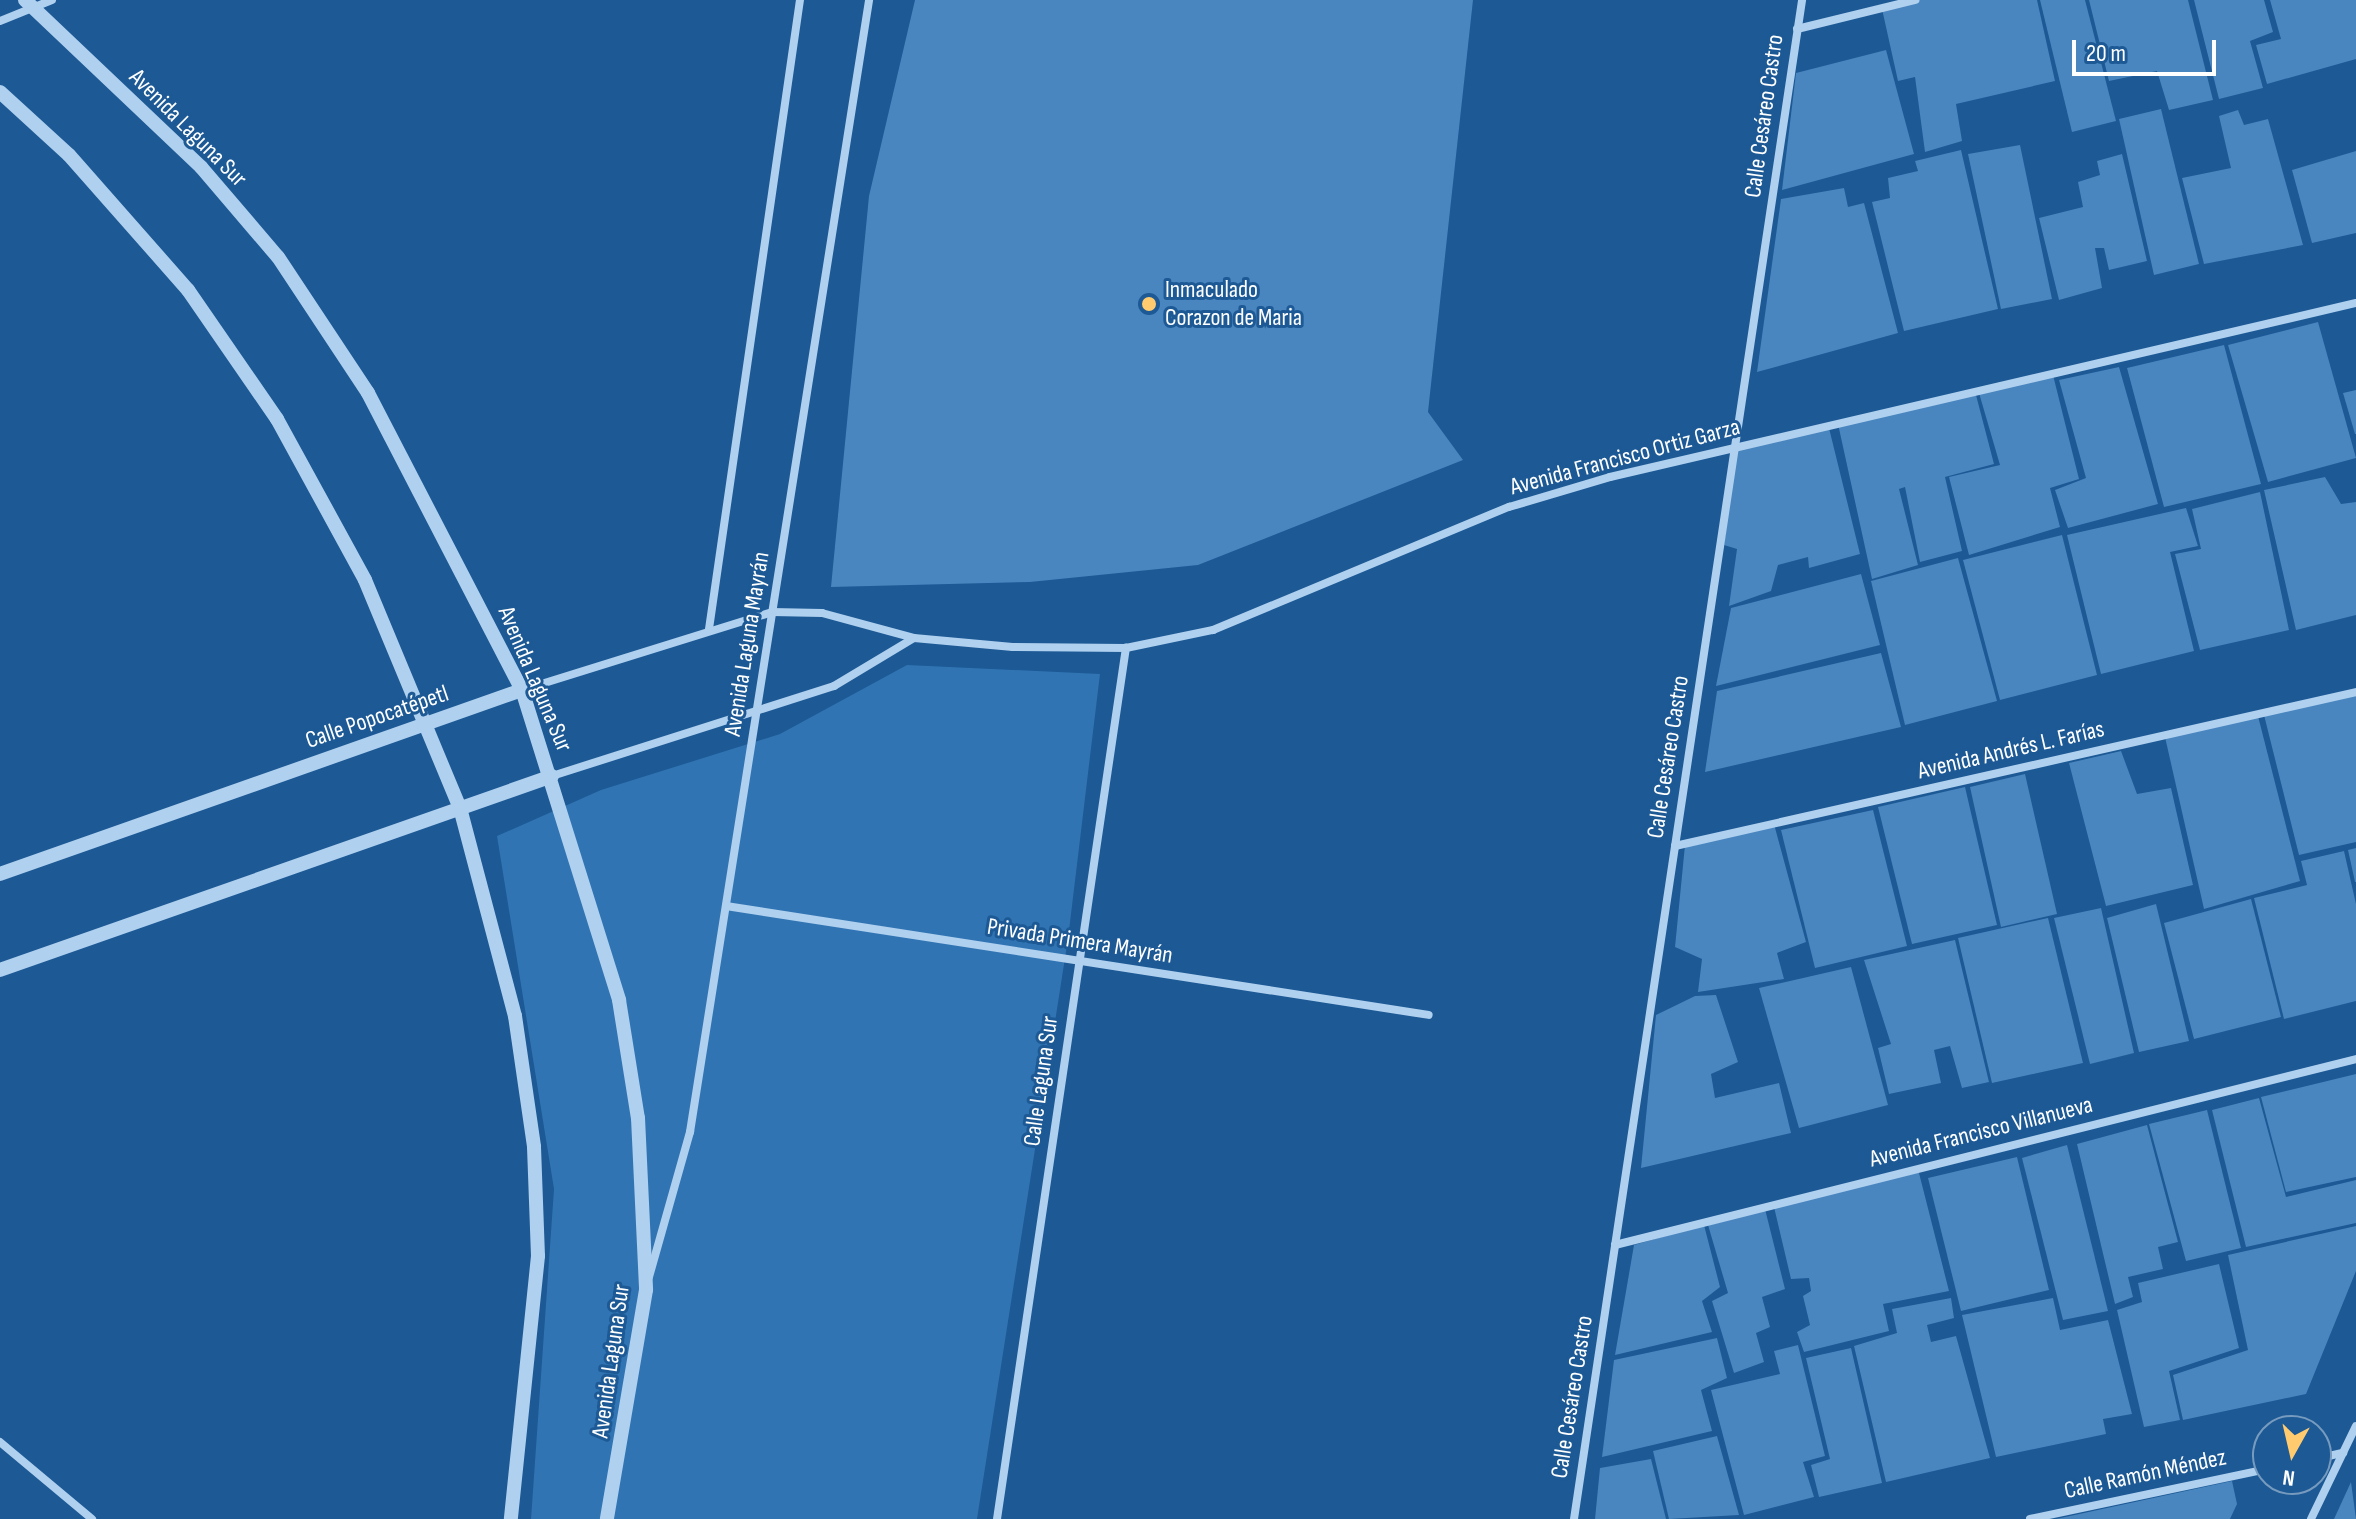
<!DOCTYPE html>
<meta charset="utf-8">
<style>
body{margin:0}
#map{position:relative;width:2356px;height:1519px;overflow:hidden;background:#1c5995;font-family:"Sofia Sans Condensed",sans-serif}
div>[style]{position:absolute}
.green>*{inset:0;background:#3074b3}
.building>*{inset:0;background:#4985be}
.minor>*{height:8px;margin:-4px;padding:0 4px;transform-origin:4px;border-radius:4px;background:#afd0ef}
.tertiary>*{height:14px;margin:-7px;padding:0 7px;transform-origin:7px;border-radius:7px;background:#afd0ef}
.dots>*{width:22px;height:22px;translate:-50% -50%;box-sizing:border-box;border:4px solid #1c5995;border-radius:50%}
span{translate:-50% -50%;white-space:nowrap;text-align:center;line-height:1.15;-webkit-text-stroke:6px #1c5995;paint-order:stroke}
.street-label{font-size:24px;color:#fff}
.poi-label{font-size:24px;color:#fff}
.left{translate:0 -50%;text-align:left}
.north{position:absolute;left:2252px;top:1415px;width:80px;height:80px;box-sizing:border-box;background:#1c5995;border:2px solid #779bbf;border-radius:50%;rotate:188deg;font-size:22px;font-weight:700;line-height:32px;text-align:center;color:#fff}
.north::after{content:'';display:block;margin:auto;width:28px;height:36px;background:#ffcb6e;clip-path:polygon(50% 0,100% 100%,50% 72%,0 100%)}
.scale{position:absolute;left:2072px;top:40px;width:144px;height:36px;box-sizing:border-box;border:4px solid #fff;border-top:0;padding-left:10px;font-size:24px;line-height:28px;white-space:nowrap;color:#fff;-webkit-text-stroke:6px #1c5995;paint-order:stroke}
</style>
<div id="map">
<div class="green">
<i style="clip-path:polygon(907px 665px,1100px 674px,1068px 939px,977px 1519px,531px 1519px,554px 1189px,497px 836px,601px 790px,780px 734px)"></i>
</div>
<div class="building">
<i style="clip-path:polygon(915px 0,1473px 0,1428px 412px,1463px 460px,1198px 565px,1030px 582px,831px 587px,869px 196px)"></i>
<i style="clip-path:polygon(1920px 0,2037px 0,2055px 81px,1956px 104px,1962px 141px,1925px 152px,1915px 77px,1898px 81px,1882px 9px)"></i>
<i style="clip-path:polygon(2040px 0,2085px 0,2116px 121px,2072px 132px)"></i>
<i style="clip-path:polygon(2089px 0,2188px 0,2213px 100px,2169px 110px,2157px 71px,2109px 81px)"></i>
<i style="clip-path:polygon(2194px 0,2264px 0,2273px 32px,2250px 41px,2263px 88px,2219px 99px)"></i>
<i style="clip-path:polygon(2270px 0,2356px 0,2356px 59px,2267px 84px,2256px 45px,2281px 39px)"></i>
<i style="clip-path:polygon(1886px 50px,1914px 154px,1782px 190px,1796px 73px)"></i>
<i style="clip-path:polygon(2161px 109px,2199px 264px,2154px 275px,2119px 119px)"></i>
<i style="clip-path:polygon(2238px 110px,2244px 125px,2268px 119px,2303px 245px,2204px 264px,2182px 178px,2231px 168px,2219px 116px)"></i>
<i style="clip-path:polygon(2020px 145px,2052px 299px,2001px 309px,1968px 154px)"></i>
<i style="clip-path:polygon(1961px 150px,1998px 309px,1904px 331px,1872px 202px,1890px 198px,1888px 178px,1918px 171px,1915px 161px)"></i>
<i style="clip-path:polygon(2356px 151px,2356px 233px,2312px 243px,2292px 170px)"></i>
<i style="clip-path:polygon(2122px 154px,2147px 261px,2109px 270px,2104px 248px,2095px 248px,2102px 288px,2059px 300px,2039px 218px,2083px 207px,2078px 182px,2100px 175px,2097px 161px)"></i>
<i style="clip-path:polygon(1844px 188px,1848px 207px,1864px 203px,1898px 333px,1757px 372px,1781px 199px)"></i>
<i style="clip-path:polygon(2318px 322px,2356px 458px,2268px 482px,2228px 345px)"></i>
<i style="clip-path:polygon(2224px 345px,2261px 484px,2164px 507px,2127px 368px)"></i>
<i style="clip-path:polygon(2119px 367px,2158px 504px,2068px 528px,2055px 490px,2086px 478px,2059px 380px)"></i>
<i style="clip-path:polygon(2053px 375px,2079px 479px,2050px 488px,2060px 527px,1969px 555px,1949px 477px,2000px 465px,1979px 393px)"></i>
<i style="clip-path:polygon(2356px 390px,2356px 434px,2355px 434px,2343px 393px)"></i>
<i style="clip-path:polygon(1976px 395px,1994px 464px,1945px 477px,1962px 551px,1920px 562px,1905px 487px,1899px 489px,1918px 565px,1872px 579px,1838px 424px)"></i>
<i style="clip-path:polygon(1829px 428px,1860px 554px,1809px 568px,1808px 557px,1778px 565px,1771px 591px,1729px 606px,1737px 549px,1724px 545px,1736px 451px)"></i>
<i style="clip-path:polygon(2325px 477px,2341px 504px,2356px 502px,2356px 615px,2296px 630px,2264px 490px)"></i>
<i style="clip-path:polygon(2260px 492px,2289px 630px,2200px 650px,2175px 554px,2201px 549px,2192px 509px)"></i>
<i style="clip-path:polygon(2186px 508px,2198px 546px,2170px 552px,2194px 651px,2101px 674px,2067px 535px)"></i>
<i style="clip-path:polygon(2062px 535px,2097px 675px,2000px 700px,1963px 560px)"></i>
<i style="clip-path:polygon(1958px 558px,1997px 701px,1905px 725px,1871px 581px)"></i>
<i style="clip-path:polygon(1861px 574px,1880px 645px,1716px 686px,1731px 608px)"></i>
<i style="clip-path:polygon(1881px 653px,1901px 727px,1705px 772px,1717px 691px)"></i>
<i style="clip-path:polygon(2356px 695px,2356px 842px,2299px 855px,2264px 715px)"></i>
<i style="clip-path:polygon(2258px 716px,2300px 881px,2204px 909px,2165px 737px)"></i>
<i style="clip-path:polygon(2121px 751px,2137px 794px,2171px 788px,2193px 885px,2106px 906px,2069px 763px)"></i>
<i style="clip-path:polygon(2025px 774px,2057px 914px,2001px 927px,1970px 787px)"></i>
<i style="clip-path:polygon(1965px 787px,1997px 925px,1912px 944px,1878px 807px)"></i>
<i style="clip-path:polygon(1873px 810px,1907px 946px,1815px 968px,1781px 830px)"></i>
<i style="clip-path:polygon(1774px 824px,1806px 942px,1777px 953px,1784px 979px,1698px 992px,1702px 959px,1675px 947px,1685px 845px)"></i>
<i style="clip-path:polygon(2356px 848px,2356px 882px,2355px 882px,2348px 850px)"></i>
<i style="clip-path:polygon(2344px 851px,2356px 904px,2356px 1001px,2284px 1019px,2254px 898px,2307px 885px,2301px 861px)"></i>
<i style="clip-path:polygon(2251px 899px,2281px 1017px,2194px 1039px,2164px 923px)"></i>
<i style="clip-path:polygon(2156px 904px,2189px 1041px,2139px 1052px,2107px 918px)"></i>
<i style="clip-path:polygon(2101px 908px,2134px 1053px,2090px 1064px,2054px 918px)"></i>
<i style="clip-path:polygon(2048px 918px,2083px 1063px,1992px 1083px,1958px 938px)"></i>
<i style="clip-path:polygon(1955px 940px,1989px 1082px,1962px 1088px,1950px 1046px,1934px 1050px,1941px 1083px,1889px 1094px,1878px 1048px,1891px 1044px,1864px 960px)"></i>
<i style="clip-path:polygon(1851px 967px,1888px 1105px,1799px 1128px,1759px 988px)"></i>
<i style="clip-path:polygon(1716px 995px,1738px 1062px,1711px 1074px,1715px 1098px,1779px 1083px,1791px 1133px,1641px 1168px,1656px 1015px,1695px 996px)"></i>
<i style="clip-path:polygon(2356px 1074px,2356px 1177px,2286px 1192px,2261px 1097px)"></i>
<i style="clip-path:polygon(2259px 1098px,2286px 1197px,2356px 1180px,2356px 1223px,2246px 1247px,2212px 1110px)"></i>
<i style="clip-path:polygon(2207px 1110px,2241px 1248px,2186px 1261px,2149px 1124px)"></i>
<i style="clip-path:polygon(2147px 1125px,2178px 1242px,2158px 1247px,2163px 1269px,2128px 1277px,2133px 1297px,2115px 1304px,2077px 1144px)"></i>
<i style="clip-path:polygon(2067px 1145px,2108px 1311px,2063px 1320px,2022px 1158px)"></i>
<i style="clip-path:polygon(2017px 1157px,2049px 1290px,1961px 1311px,1928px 1178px)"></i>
<i style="clip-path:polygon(1918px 1169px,1949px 1291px,1883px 1304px,1889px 1331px,1804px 1352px,1797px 1332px,1810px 1325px,1803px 1296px,1811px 1291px,1809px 1278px,1791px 1279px,1774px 1207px)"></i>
<i style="clip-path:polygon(1765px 1209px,1785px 1289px,1762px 1297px,1770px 1327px,1756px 1333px,1764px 1362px,1734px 1373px,1712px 1301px,1728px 1293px,1708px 1225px)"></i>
<i style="clip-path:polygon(1704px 1225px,1720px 1287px,1702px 1301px,1712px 1332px,1615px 1355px,1634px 1245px)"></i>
<i style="clip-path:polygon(2356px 1226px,2356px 1271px,2306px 1394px,2183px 1420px,2173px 1375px,2248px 1350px,2228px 1255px)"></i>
<i style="clip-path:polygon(2219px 1264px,2239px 1348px,2169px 1371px,2180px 1420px,2144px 1427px,2117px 1310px,2142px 1302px,2138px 1283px)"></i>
<i style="clip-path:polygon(1951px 1298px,1954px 1318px,1927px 1325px,1931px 1342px,1956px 1336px,1990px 1458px,1886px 1482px,1854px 1346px,1897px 1333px,1892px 1309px)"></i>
<i style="clip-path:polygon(2053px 1298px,2060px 1330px,2108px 1320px,2132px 1414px,2103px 1419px,2106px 1434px,1996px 1457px,1962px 1315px)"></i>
<i style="clip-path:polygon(1717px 1338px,1727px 1378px,1701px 1390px,1712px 1431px,1602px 1457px,1614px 1360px)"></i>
<i style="clip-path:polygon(1798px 1345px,1825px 1456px,1803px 1462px,1814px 1497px,1744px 1515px,1711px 1390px,1780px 1374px,1774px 1351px)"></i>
<i style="clip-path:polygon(1851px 1348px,1882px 1483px,1819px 1497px,1811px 1465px,1830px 1459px,1806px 1358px)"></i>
<i style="clip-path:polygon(1717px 1436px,1739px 1515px,1669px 1519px,1653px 1451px)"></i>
<i style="clip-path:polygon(1651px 1459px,1666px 1519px,1595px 1519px,1600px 1468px)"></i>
<i style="clip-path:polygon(2232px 1481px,2237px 1504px,2230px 1519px,2056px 1519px)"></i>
<i style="clip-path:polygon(2351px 1482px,2356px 1519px,2334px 1519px)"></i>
</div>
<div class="minor">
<i style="left:0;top:21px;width:56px;rotate:-22deg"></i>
<i style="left:1797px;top:29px;width:122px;rotate:-13.8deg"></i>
<i style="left:709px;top:629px;width:636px;rotate:-81.77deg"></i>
<i style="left:522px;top:690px;width:262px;rotate:-17.3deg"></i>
<i style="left:772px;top:612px;width:50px;rotate:1.1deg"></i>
<i style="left:822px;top:613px;width:95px;rotate:15.2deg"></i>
<i style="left:914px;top:638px;width:99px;rotate:5.2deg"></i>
<i style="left:1013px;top:647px;width:113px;rotate:0.5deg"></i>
<i style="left:1126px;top:648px;width:89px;rotate:-11.7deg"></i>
<i style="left:1213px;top:630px;width:321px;rotate:-22.6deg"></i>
<i style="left:1509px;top:507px;width:105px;rotate:-16.5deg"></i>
<i style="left:1610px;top:477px;width:766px;rotate:-13.13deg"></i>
<i style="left:552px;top:776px;width:296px;rotate:-17.7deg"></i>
<i style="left:834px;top:686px;width:93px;rotate:-31deg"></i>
<i style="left:1675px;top:846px;width:698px;rotate:-12.74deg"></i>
<i style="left:726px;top:906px;width:711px;rotate:8.81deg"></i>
<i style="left:1615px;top:1245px;width:764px;rotate:-14.09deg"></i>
<i style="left:649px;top:1277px;width:151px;rotate:-74.2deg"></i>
<i style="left:690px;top:1132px;width:1146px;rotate:-81.01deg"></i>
<i style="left:0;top:1442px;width:120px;rotate:39.9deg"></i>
<i style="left:2316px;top:1459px;width:28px;rotate:-13deg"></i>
<i style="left:997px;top:1519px;width:881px;rotate:-81.58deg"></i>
<i style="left:1574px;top:1519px;width:1536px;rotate:-81.46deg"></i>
<i style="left:2030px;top:1519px;width:243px;rotate:-11.9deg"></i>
<i style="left:2311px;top:1519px;width:103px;rotate:-64.2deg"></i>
</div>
<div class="tertiary">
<i style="left:25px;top:0;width:243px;rotate:43.5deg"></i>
<i style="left:201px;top:167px;width:118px;rotate:49.5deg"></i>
<i style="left:278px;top:257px;width:163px;rotate:56.5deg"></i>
<i style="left:368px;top:393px;width:335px;rotate:62.6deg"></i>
<i style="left:522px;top:690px;width:325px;rotate:72.6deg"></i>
<i style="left:619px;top:1000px;width:120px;rotate:80.9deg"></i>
<i style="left:638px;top:1118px;width:172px;rotate:87.3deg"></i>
<i style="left:646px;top:1290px;width:232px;rotate:99.7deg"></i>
<i style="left:0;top:92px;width:93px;rotate:42.4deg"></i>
<i style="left:69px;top:155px;width:180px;rotate:48.6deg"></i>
<i style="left:188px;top:290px;width:157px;rotate:55.4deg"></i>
<i style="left:277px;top:419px;width:183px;rotate:61.3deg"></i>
<i style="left:365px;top:580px;width:247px;rotate:67.4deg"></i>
<i style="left:460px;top:808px;width:215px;rotate:75.2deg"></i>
<i style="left:515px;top:1016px;width:132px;rotate:81.7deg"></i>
<i style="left:534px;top:1147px;width:109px;rotate:87.9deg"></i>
<i style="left:538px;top:1256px;width:264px;rotate:95.9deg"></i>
<i style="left:0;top:874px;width:553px;rotate:-19.42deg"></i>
<i style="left:0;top:970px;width:585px;rotate:-19.36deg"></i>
</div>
<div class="dots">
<i style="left:1149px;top:304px;background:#ffcb6e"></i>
</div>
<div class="street-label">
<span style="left:1764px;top:116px;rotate:-82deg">Calle Cesáreo Castro</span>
<span style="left:188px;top:128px;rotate:45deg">Avenida Laguna Sur</span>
<span style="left:1625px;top:457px;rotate:-15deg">Avenida Francisco Ortiz Garza</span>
<span style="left:747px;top:644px;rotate:-81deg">Avenida Laguna Mayrán</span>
<span style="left:535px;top:679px;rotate:67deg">Avenida Laguna Sur</span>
<span style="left:377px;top:717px;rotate:-19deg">Calle Popocatépetl</span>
<span style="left:2011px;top:750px;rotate:-13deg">Avenida Andrés L. Farías</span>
<span style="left:1668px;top:757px;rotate:-81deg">Calle Cesáreo Castro</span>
<span style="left:1080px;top:941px;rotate:9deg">Privada Primera Mayrán</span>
<span style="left:1041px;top:1081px;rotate:-82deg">Calle Laguna Sur</span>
<span style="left:1981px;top:1132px;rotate:-14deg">Avenida Francisco Villanueva</span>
<span style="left:611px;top:1361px;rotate:-82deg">Avenida Laguna Sur</span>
<span style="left:1572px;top:1397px;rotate:-81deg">Calle Cesáreo Castro</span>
<span style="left:2145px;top:1474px;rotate:-12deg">Calle Ramón Méndez</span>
</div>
<div class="poi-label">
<span class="left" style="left:1165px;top:304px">Inmaculado<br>Corazon de Maria</span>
</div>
<div class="north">N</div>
<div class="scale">20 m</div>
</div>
